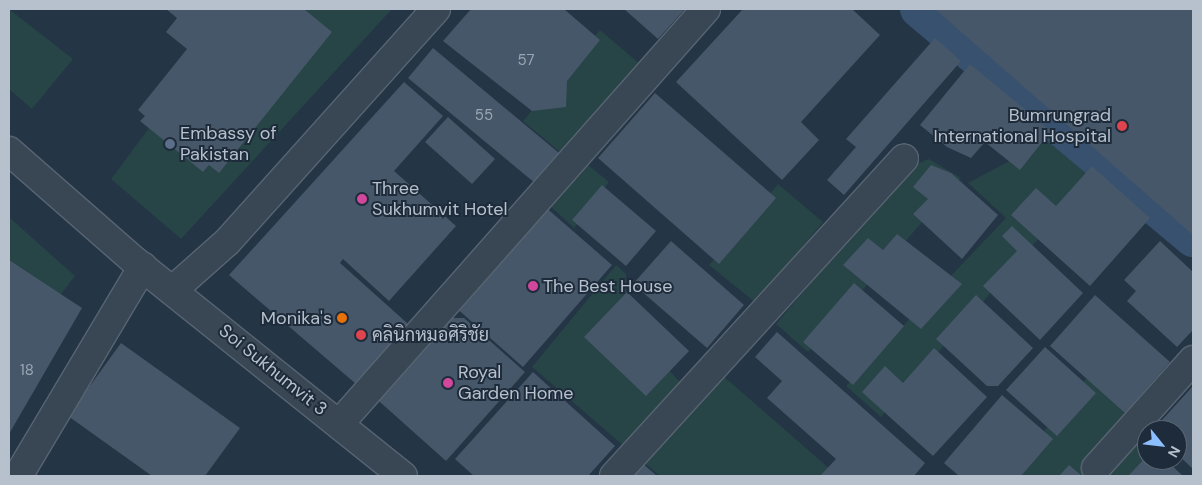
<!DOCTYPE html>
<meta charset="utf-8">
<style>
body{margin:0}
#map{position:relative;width:1202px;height:485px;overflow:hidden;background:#243545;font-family:"DM Sans",Sarabun,sans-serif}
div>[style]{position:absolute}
.green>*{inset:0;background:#274446}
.canal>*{height:38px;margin:-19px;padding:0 19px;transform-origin:19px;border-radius:19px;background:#37516e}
.building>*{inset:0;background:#465769}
.roads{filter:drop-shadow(1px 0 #586472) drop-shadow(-1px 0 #586472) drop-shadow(0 1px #586472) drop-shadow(0 -1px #586472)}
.minor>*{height:28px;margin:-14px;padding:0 14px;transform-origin:14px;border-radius:14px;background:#394654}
.dots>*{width:14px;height:14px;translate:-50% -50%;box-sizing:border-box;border:2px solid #1e2b3a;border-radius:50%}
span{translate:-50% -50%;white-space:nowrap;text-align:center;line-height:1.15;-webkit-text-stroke:4px #1e2b3a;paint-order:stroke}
.number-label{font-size:15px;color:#9ba6b5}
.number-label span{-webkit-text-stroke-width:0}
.poi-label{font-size:18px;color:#b7c1ce}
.right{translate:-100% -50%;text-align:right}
.left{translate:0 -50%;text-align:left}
.street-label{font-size:18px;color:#b7c1ce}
.frame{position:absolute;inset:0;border:10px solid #b7c1ce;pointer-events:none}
.north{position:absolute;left:1137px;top:420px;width:50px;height:50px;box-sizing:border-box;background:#1e2b3a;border:1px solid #5b6775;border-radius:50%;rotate:119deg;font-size:14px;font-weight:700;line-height:20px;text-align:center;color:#b7c1ce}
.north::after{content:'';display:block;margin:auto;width:18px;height:22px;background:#8bbfff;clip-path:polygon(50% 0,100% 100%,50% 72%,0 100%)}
</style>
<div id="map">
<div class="green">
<i style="clip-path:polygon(9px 9px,73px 59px,32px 109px,9px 89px)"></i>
<i style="clip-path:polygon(281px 9px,392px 9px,181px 239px,111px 179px,155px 120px,315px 36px)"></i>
<i style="clip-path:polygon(600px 30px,641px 65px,561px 153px,523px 121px)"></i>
<i style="clip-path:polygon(1047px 122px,1102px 167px,881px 417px,846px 386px,1006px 218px,968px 183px,1019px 156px)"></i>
<i style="clip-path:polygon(929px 159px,961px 178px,808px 352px,776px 324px,911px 166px)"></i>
<i style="clip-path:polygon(586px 163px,609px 182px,574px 228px,549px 205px)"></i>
<i style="clip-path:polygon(778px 184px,823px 222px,756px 303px,709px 265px)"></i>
<i style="clip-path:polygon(9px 217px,75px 276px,9px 362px)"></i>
<i style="clip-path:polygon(616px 265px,626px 274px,627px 326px,682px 384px,625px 447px,532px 367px)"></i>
<i style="clip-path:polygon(722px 375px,838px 476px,660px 476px,642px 461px)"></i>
<i style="clip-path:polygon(1089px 375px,1147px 434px,1147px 460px,1164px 460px,1150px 476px,1008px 476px)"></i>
</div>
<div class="canal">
<i style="left:919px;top:9px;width:357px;rotate:39.9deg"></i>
</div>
<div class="building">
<i style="clip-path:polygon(166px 9px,304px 9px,332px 32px,219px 173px,209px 165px,203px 172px,140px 121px,145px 116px,138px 110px,187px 49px,166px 32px,177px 18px)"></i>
<i style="clip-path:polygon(471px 9px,564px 9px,600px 40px,567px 81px,566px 107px,532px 111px,443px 41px)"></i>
<i style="clip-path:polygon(624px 9px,685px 9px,658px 39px)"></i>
<i style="clip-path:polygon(743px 9px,852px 9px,880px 35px,801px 122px,819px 140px,782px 180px,676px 82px)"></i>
<i style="clip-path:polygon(935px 9px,1193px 9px,1193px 235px)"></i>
<i style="clip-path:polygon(935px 38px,961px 61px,844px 195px,827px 180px,856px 147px,846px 139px)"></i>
<i style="clip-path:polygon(433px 48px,559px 153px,535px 183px,408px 78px)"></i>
<i style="clip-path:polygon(970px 64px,1051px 131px,1020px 170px,985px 142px,971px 158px,947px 147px,920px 125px)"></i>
<i style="clip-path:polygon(404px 82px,443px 116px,394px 171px,456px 226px,389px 301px,343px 259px,340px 263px,416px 331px,363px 390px,229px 275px)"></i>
<i style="clip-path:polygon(655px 93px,776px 198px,719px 264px,598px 158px)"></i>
<i style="clip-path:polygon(448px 117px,495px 159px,472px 184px,425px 142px)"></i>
<i style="clip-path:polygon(931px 165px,951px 173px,998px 215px,962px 259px,913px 214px,928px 199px,913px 187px)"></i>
<i style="clip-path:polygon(1092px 166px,1150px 218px,1090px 286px,1011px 215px,1036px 188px,1056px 206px)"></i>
<i style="clip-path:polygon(602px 185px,656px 231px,626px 266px,572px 220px)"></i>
<i style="clip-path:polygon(543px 205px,612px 265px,523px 367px,454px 306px)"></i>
<i style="clip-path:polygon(1012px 226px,1083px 293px,1040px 340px,983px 286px,1017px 251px,1002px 236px)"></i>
<i style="clip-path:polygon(897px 234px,962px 284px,921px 329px,843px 265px,868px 238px,883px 250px)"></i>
<i style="clip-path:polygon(671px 241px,744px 305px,707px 348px,633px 284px)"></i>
<i style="clip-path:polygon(1160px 241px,1193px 272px,1193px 330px,1177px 347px,1127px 301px,1136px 291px,1124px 280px)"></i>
<i style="clip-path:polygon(9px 260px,82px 308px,9px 434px)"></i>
<i style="clip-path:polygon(854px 283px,904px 326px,853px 385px,803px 342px)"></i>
<i style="clip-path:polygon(627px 292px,689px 351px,646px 396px,584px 337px)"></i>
<i style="clip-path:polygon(976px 295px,1033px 348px,998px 386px,987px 386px,936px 339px)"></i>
<i style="clip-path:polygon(1095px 295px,1170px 362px,1125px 413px,1050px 346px)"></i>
<i style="clip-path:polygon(438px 318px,464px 318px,525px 372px,446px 461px,371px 394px)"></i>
<i style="clip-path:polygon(777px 332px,925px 463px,914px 476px,820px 476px,836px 459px,767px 398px,782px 381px,755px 357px)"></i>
<i style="clip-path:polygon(121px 343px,240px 428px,205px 476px,152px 476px,68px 416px)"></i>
<i style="clip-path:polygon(1045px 347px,1096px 393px,1057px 436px,1006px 390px)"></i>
<i style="clip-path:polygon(934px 348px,987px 397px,933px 456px,862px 392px,885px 366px,903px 383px)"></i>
<i style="clip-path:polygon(533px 372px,615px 446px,588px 476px,474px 476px,455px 459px)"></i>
<i style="clip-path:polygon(1193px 386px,1193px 469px,1177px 454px,1177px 430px,1153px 430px)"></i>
<i style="clip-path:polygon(1002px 395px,1053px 439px,1021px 476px,959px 476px,944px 463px)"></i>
<i style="clip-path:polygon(1147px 456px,1147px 460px,1166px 460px,1183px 476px,1128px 476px)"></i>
<i style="clip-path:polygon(642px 463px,657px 476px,630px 476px)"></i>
<i style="clip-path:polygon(1069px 465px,1082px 476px,1059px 476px)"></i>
</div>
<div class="roads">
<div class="minor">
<i style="left:9px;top:151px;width:169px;rotate:41.2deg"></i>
<i style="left:136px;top:262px;width:342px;rotate:38.7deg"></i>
<i style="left:174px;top:289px;width:71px;rotate:-41.6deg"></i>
<i style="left:227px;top:242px;width:313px;rotate:-48.1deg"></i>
<i style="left:339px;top:424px;width:554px;rotate:-48.51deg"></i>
<i style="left:1096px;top:468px;width:145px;rotate:-48.1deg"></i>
<i style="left:18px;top:476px;width:244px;rotate:-59.2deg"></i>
<i style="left:614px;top:476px;width:430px;rotate:-47.6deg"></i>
</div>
</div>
<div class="dots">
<i style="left:1122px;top:126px;background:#e0444e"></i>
<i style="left:170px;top:144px;background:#5c6f8a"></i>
<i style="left:362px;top:199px;background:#d1479c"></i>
<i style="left:533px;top:286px;background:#d1479c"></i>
<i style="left:342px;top:318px;background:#e8710a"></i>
<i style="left:361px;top:335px;background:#e0444e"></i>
<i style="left:448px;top:383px;background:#d1479c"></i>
</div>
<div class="number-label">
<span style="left:526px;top:61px">57</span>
<span style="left:484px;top:116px">55</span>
<span style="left:27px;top:371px">18</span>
</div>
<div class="poi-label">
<span class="right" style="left:1111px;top:126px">Bumrungrad<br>International Hospital</span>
<span class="left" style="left:180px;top:144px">Embassy of<br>Pakistan</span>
<span class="left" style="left:372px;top:199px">Three<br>Sukhumvit Hotel</span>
<span class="left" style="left:543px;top:286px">The Best House</span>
<span class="right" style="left:332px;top:318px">Monika's</span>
<span class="left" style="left:372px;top:335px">คลินิกหมอศิริชัย</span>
<span class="left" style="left:458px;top:383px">Royal<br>Garden Home</span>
</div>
<div class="street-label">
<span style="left:273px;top:370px;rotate:39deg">Soi Sukhumvit 3</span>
</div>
<div class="frame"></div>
<div class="north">N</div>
</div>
